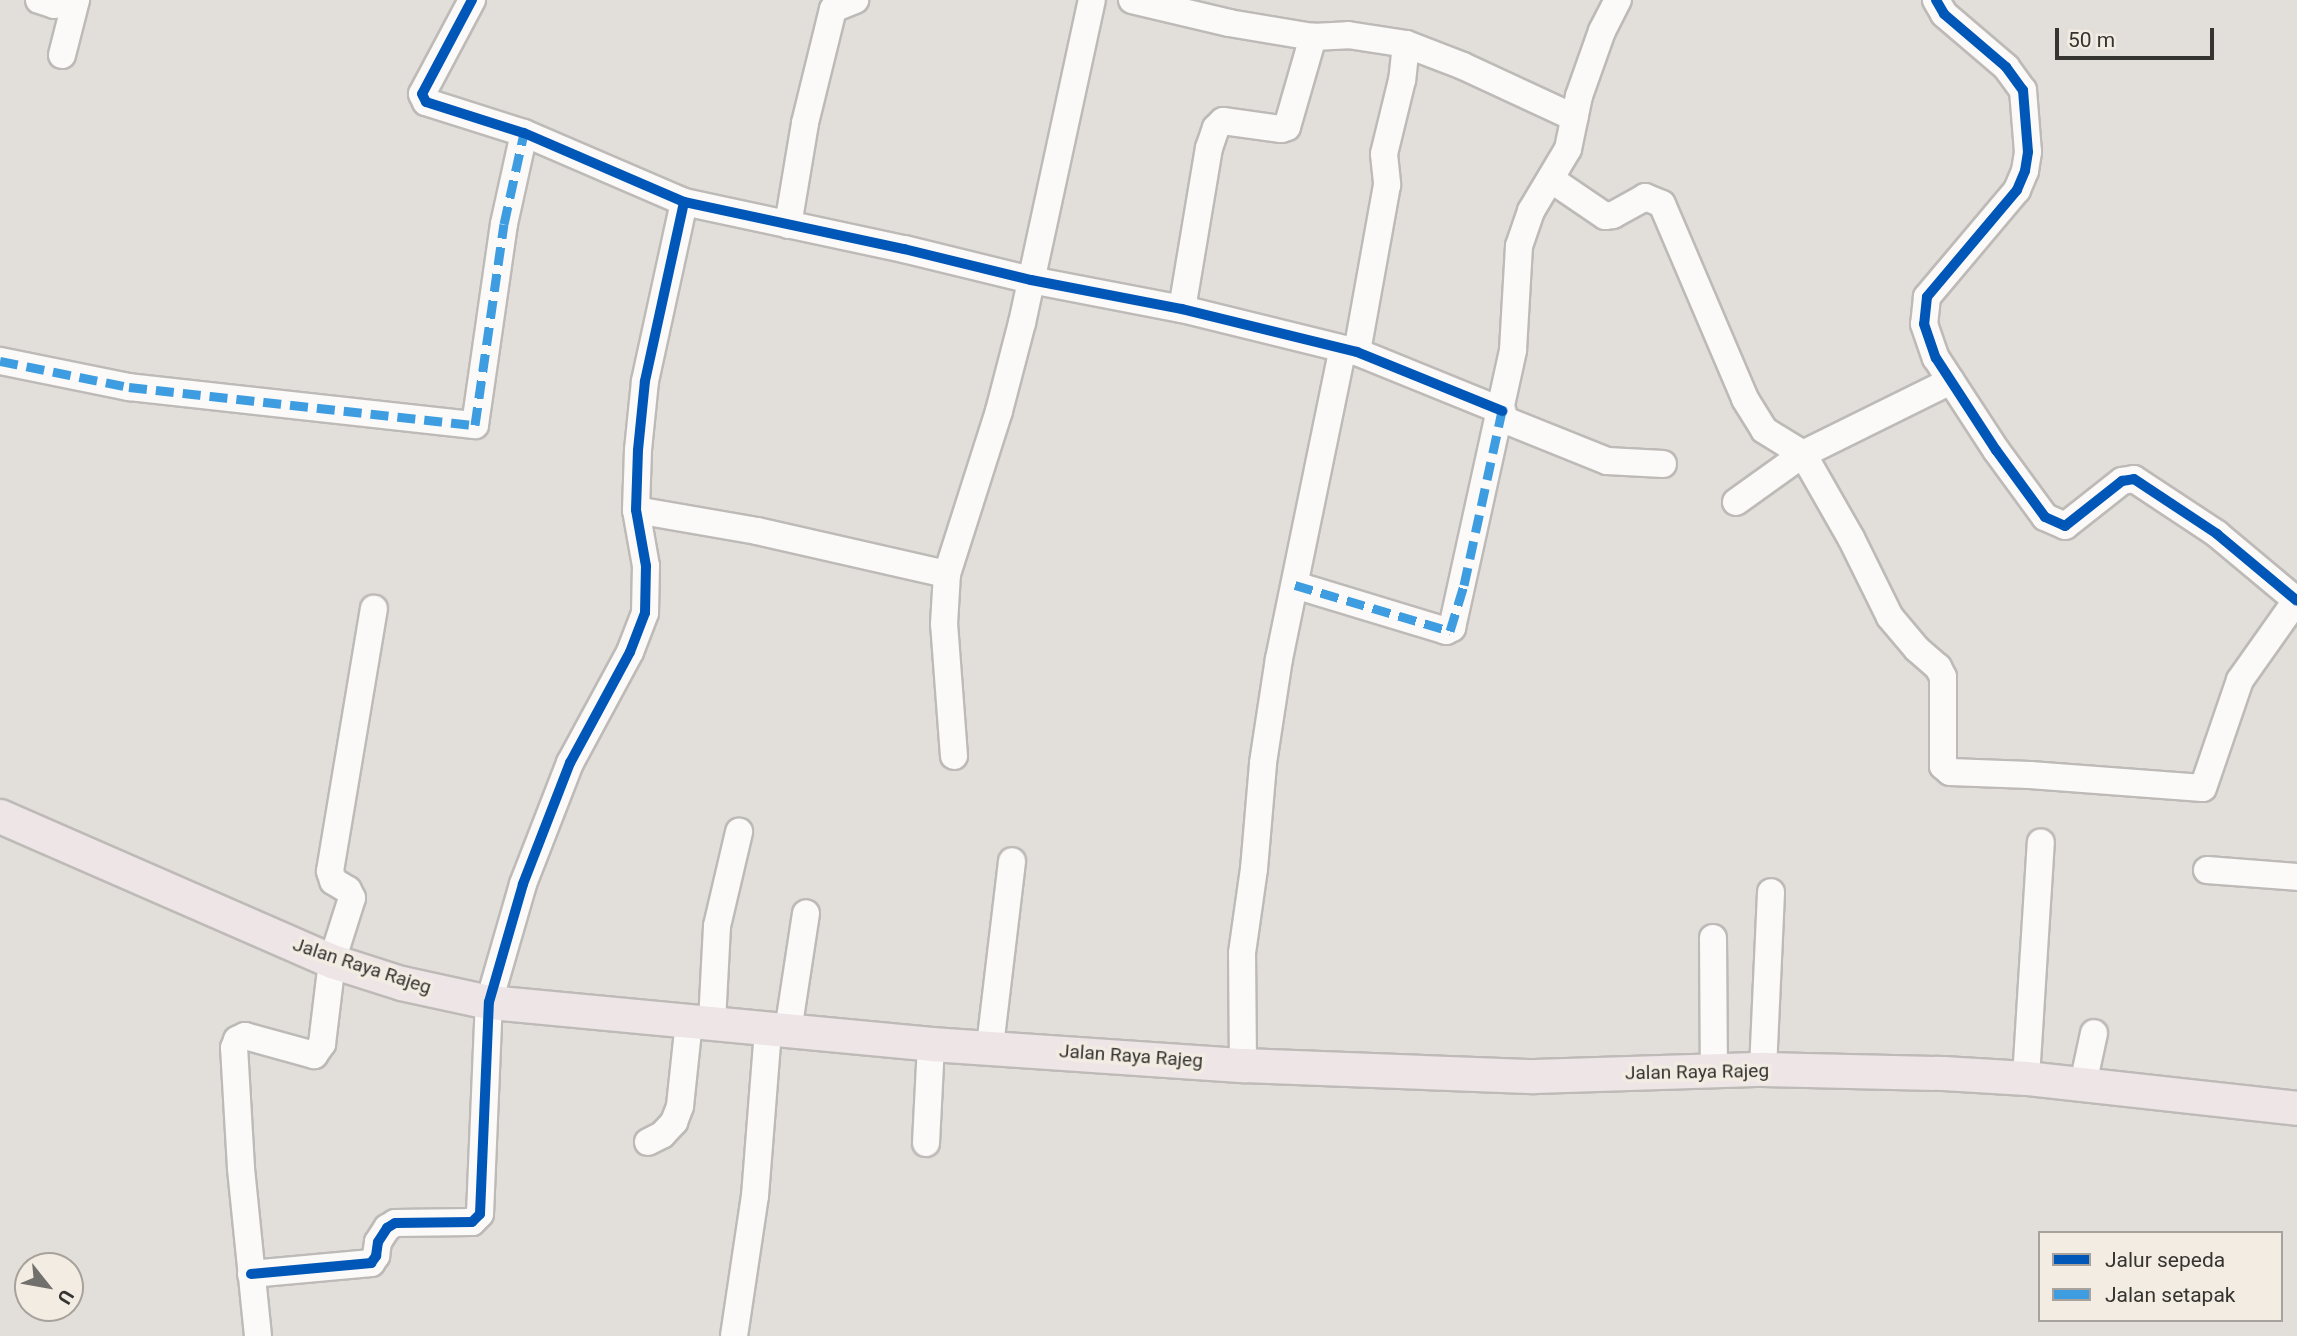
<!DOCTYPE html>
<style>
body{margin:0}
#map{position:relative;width:2297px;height:1336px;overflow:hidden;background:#e2deda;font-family:Roboto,sans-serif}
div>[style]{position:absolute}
.roads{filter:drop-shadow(2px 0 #bdbab7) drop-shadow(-2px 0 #bdbab7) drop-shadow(0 2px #bdbab7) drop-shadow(0 -2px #bdbab7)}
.minor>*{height:26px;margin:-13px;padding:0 13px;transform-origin:13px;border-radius:13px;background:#fbfaf9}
.major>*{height:33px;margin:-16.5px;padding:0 16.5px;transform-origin:16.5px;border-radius:16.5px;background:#ede5e6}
.quiet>*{height:9px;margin-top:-4.5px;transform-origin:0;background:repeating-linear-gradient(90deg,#3e9de1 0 18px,transparent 0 27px)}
.cycleway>*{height:10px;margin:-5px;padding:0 5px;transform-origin:5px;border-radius:5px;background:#0057b8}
span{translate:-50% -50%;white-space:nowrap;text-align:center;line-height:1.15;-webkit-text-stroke:7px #f2ece3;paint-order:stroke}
.street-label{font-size:19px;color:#363430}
.legend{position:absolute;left:2038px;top:1231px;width:245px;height:91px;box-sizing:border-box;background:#f2ece3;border:2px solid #a7a29b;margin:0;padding:9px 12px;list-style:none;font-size:21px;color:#363430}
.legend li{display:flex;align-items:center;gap:14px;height:35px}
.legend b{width:35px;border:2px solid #a7a29b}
.north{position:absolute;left:14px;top:1252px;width:70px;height:70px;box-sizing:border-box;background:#f2ece3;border:2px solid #a7a29b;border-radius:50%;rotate:121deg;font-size:19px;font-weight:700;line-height:28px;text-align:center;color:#363430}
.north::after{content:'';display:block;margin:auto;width:24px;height:32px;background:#72706c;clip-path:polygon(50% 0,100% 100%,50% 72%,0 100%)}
.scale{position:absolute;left:2055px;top:28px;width:159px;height:32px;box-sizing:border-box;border:4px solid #363430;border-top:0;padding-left:9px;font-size:21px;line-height:24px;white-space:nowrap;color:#363430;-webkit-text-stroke:5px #f2ece3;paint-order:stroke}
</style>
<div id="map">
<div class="roads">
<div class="minor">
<i style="left:39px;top:0;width:16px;rotate:18deg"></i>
<i style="left:54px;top:5px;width:13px;rotate:-23deg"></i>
<i style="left:472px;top:0;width:106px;rotate:118deg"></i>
<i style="left:422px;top:94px;width:9px;rotate:63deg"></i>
<i style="left:426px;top:102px;width:103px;rotate:17.6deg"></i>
<i style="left:524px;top:133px;width:174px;rotate:23.3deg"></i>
<i style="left:684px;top:202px;width:225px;rotate:12.1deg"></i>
<i style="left:904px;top:249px;width:131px;rotate:13.7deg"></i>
<i style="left:1031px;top:280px;width:154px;rotate:10.9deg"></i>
<i style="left:1182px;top:309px;width:180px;rotate:13.8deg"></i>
<i style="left:1357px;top:352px;width:157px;rotate:22.1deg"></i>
<i style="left:1132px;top:0;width:100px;rotate:13.3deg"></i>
<i style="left:1229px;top:23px;width:85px;rotate:9.5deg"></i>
<i style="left:1313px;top:37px;width:35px;rotate:-3deg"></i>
<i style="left:1348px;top:35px;width:59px;rotate:8.8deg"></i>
<i style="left:1406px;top:44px;width:36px;rotate:96deg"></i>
<i style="left:1402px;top:80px;width:76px;rotate:103.7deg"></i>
<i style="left:1384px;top:154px;width:31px;rotate:84deg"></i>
<i style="left:1387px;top:185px;width:170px;rotate:100.2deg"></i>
<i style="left:1936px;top:0;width:16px;rotate:60deg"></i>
<i style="left:1944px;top:14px;width:82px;rotate:40.5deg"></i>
<i style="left:2006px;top:67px;width:29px;rotate:54deg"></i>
<i style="left:2023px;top:90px;width:62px;rotate:85.4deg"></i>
<i style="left:2028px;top:152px;width:19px;rotate:99deg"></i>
<i style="left:2025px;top:171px;width:21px;rotate:113deg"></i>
<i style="left:2017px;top:190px;width:140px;rotate:130.1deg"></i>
<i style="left:1927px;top:297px;width:27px;rotate:96deg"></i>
<i style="left:1924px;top:324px;width:36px;rotate:71deg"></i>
<i style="left:1936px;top:358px;width:110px;rotate:56.9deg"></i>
<i style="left:1996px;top:450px;width:83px;rotate:53.8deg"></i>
<i style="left:2045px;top:517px;width:22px;rotate:24deg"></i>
<i style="left:2065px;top:526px;width:73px;rotate:-38.3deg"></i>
<i style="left:2122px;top:481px;width:12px;rotate:-9deg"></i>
<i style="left:2134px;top:479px;width:100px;rotate:33.5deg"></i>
<i style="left:2217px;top:534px;width:104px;rotate:39.9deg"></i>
<i style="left:1406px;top:44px;width:61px;rotate:21.1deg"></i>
<i style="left:1463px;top:66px;width:123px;rotate:24.9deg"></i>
<i style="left:62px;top:55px;width:57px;rotate:-75.7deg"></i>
<i style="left:1552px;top:180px;width:64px;rotate:34.2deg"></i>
<i style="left:1605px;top:216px;width:8px;rotate:-7deg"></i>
<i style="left:1613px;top:215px;width:37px;rotate:-29deg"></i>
<i style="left:1645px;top:197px;width:18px;rotate:22deg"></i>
<i style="left:1662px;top:204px;width:212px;rotate:66.9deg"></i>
<i style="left:1745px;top:399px;width:36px;rotate:58deg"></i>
<i style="left:1764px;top:430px;width:46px;rotate:31.6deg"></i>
<i style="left:1803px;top:454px;width:165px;rotate:-26.3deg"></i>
<i style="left:788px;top:225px;width:103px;rotate:-80.5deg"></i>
<i style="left:805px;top:123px;width:117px;rotate:-76.2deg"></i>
<i style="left:833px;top:9px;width:24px;rotate:-22deg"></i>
<i style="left:1182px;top:309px;width:163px;rotate:-80.5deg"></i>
<i style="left:1209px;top:148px;width:21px;rotate:-71deg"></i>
<i style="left:1216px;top:128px;width:10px;rotate:-45deg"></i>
<i style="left:1223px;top:121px;width:59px;rotate:7.9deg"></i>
<i style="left:1281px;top:129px;width:6px;rotate:-18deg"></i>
<i style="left:1287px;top:127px;width:94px;rotate:-73.9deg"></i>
<i style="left:0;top:361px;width:132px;rotate:11.4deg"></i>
<i style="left:129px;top:387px;width:348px;rotate:6.3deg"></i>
<i style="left:475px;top:425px;width:203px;rotate:-81.8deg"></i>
<i style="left:504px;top:224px;width:93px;rotate:-77.6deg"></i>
<i style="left:1500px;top:418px;width:115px;rotate:21.9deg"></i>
<i style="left:1607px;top:461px;width:56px;rotate:3.1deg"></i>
<i style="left:1736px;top:502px;width:82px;rotate:-35.6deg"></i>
<i style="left:1803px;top:454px;width:97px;rotate:60.3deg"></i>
<i style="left:1851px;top:538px;width:88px;rotate:63.7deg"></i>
<i style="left:1890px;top:617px;width:42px;rotate:49.8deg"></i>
<i style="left:1917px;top:649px;width:28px;rotate:41deg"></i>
<i style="left:1938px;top:667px;width:11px;rotate:63deg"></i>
<i style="left:1943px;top:677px;width:89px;rotate:90deg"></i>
<i style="left:1943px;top:766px;width:9px;rotate:41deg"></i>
<i style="left:1950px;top:772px;width:80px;rotate:2.1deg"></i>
<i style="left:2030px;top:775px;width:173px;rotate:4.3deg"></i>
<i style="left:2203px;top:788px;width:114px;rotate:-71.1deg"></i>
<i style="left:2240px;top:680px;width:97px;rotate:-54.7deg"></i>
<i style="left:636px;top:510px;width:123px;rotate:9.8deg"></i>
<i style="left:757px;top:531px;width:195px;rotate:12.8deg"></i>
<i style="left:1295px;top:585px;width:158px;rotate:16.9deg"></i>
<i style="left:1446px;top:631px;width:7px;rotate:-27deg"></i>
<i style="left:1452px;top:628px;width:285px;rotate:-77.6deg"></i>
<i style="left:1513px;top:350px;width:104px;rotate:-86.7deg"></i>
<i style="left:1519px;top:246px;width:37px;rotate:-71deg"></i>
<i style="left:1531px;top:211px;width:72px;rotate:-59.2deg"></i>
<i style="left:1568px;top:149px;width:54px;rotate:-78.3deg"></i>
<i style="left:1579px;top:96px;width:69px;rotate:-70.5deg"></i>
<i style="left:1602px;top:31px;width:35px;rotate:-63deg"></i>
<i style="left:954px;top:756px;width:132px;rotate:-94.3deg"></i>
<i style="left:944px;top:624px;width:50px;rotate:-86.6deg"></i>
<i style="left:947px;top:574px;width:171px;rotate:-72.3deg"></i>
<i style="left:999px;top:411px;width:91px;rotate:-75.4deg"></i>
<i style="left:1022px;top:323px;width:330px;rotate:-77.8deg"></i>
<i style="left:2207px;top:870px;width:90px;rotate:4.4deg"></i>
<i style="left:1713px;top:938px;width:134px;rotate:89.6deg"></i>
<i style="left:712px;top:1022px;width:96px;rotate:-87deg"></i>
<i style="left:717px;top:926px;width:97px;rotate:-76.8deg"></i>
<i style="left:788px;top:1031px;width:119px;rotate:-81.3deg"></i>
<i style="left:990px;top:1046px;width:186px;rotate:-83.2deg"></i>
<i style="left:1243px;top:1065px;width:112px;rotate:-90.5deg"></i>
<i style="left:1242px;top:953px;width:85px;rotate:-81.9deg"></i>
<i style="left:1254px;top:869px;width:106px;rotate:-85.1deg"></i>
<i style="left:1263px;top:763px;width:105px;rotate:-81.3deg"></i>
<i style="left:1279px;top:659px;width:314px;rotate:-78.4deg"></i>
<i style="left:1763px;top:1069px;width:177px;rotate:-87.4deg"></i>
<i style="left:2026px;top:1078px;width:236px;rotate:-86.4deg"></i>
<i style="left:2083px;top:1084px;width:52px;rotate:-77.8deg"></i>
<i style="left:648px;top:1142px;width:16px;rotate:-27deg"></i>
<i style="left:662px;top:1135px;width:18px;rotate:-47deg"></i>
<i style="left:674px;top:1122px;width:17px;rotate:-69deg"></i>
<i style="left:680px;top:1106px;width:84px;rotate:-83.9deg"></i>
<i style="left:926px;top:1143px;width:99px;rotate:-87.1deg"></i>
<i style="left:251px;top:1274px;width:121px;rotate:-5.2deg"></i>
<i style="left:371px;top:1263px;width:9px;rotate:-54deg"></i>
<i style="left:376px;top:1256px;width:14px;rotate:-82deg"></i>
<i style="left:378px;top:1242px;width:17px;rotate:-57deg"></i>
<i style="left:387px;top:1228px;width:9px;rotate:-32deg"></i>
<i style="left:395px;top:1223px;width:77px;rotate:-0.7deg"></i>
<i style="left:472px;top:1222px;width:11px;rotate:-45deg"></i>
<i style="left:480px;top:1214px;width:212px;rotate:-87.6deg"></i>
<i style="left:489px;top:1002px;width:123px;rotate:-73.9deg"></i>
<i style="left:523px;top:884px;width:130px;rotate:-68.8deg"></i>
<i style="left:570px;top:763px;width:126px;rotate:-61.6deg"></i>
<i style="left:630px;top:652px;width:42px;rotate:-69deg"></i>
<i style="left:645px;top:613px;width:47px;rotate:-88.8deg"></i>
<i style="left:646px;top:566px;width:57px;rotate:-100.1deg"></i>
<i style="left:636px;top:510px;width:60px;rotate:-88.1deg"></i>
<i style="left:638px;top:450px;width:69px;rotate:-84.2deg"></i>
<i style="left:645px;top:381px;width:183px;rotate:-77.7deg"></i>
<i style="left:258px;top:1336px;width:169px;rotate:-95.8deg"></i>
<i style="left:241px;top:1168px;width:120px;rotate:-93.3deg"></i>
<i style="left:234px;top:1048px;width:9px;rotate:-69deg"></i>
<i style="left:237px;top:1040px;width:9px;rotate:-27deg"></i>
<i style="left:245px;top:1036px;width:72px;rotate:15.4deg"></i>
<i style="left:314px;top:1055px;width:14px;rotate:-54deg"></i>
<i style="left:322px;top:1044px;width:84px;rotate:-83.1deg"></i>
<i style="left:332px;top:961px;width:66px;rotate:-72.4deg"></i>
<i style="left:352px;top:898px;width:9px;rotate:-117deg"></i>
<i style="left:348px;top:890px;width:17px;rotate:-149deg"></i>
<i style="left:333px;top:881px;width:10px;rotate:-107deg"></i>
<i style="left:330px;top:871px;width:266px;rotate:-80.5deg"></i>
<i style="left:734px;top:1336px;width:142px;rotate:-81.5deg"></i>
<i style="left:755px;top:1196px;width:168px;rotate:-85.5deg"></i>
</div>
<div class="major">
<i style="left:0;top:816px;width:362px;rotate:23.6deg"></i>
<i style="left:332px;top:961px;width:72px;rotate:17.7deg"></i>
<i style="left:401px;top:983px;width:90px;rotate:12.2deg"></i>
<i style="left:489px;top:1002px;width:444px;rotate:5.4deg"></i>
<i style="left:931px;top:1044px;width:313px;rotate:3.9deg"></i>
<i style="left:1243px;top:1065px;width:291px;rotate:2.2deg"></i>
<i style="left:1534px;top:1076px;width:229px;rotate:-1.8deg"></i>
<i style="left:1763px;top:1069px;width:180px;rotate:1.3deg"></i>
<i style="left:1943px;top:1073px;width:83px;rotate:3.4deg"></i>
<i style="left:2026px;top:1078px;width:273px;rotate:6.3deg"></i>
</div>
</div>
<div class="quiet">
<i style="left:0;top:361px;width:132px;rotate:11.4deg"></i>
<i style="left:129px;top:387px;width:348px;rotate:6.3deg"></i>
<i style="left:475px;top:425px;width:203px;rotate:-81.8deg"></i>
<i style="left:504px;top:224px;width:93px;rotate:-77.6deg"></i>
<i style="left:1295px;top:585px;width:162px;rotate:16.5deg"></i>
<i style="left:1450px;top:631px;width:48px;rotate:-73.1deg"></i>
<i style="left:1464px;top:585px;width:178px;rotate:-77.7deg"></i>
</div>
<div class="cycleway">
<i style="left:472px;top:0;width:106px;rotate:118deg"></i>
<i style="left:422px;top:94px;width:9px;rotate:63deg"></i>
<i style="left:426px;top:102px;width:103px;rotate:17.6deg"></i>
<i style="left:524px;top:133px;width:174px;rotate:23.3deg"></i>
<i style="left:684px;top:202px;width:225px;rotate:12.1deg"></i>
<i style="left:904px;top:249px;width:131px;rotate:13.7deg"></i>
<i style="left:1031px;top:280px;width:154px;rotate:10.9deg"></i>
<i style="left:1182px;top:309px;width:180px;rotate:13.8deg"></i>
<i style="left:1357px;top:352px;width:157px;rotate:22.1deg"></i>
<i style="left:1936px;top:0;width:16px;rotate:60deg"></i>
<i style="left:1944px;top:14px;width:82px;rotate:40.5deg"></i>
<i style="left:2006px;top:67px;width:29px;rotate:54deg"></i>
<i style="left:2023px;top:90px;width:62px;rotate:85.4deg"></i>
<i style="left:2028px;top:152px;width:19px;rotate:99deg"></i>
<i style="left:2025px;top:171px;width:21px;rotate:113deg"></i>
<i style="left:2017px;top:190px;width:140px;rotate:130.1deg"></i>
<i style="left:1927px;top:297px;width:27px;rotate:96deg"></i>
<i style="left:1924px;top:324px;width:36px;rotate:71deg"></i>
<i style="left:1936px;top:358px;width:110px;rotate:56.9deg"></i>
<i style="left:1996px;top:450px;width:83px;rotate:53.8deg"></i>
<i style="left:2045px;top:517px;width:22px;rotate:24deg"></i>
<i style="left:2065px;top:526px;width:73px;rotate:-38.3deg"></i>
<i style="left:2122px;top:481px;width:12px;rotate:-9deg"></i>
<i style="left:2134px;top:479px;width:100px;rotate:33.5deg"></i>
<i style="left:2217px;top:534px;width:104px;rotate:39.9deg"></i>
<i style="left:251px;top:1274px;width:121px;rotate:-5.2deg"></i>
<i style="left:371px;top:1263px;width:9px;rotate:-54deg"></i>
<i style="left:376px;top:1256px;width:14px;rotate:-82deg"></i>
<i style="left:378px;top:1242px;width:17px;rotate:-57deg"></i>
<i style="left:387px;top:1228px;width:9px;rotate:-32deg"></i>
<i style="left:395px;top:1223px;width:77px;rotate:-0.7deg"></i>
<i style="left:472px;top:1222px;width:11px;rotate:-45deg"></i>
<i style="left:480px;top:1214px;width:212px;rotate:-87.6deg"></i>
<i style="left:489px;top:1002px;width:123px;rotate:-73.9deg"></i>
<i style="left:523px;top:884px;width:130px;rotate:-68.8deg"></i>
<i style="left:570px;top:763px;width:126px;rotate:-61.6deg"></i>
<i style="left:630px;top:652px;width:42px;rotate:-69deg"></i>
<i style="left:645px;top:613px;width:47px;rotate:-88.8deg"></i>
<i style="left:646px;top:566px;width:57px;rotate:-100.1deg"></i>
<i style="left:636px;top:510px;width:60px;rotate:-88.1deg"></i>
<i style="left:638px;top:450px;width:69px;rotate:-84.2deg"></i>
<i style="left:645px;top:381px;width:183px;rotate:-77.7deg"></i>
</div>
<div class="street-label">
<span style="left:362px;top:966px;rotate:18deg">Jalan Raya Rajeg</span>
<span style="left:1131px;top:1056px;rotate:4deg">Jalan Raya Rajeg</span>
<span style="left:1697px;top:1072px;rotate:-1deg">Jalan Raya Rajeg</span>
</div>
<ul class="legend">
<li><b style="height:9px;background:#0057b8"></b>Jalur sepeda</li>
<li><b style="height:9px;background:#3e9de1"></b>Jalan setapak</li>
</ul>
<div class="north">U</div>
<div class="scale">50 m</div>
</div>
